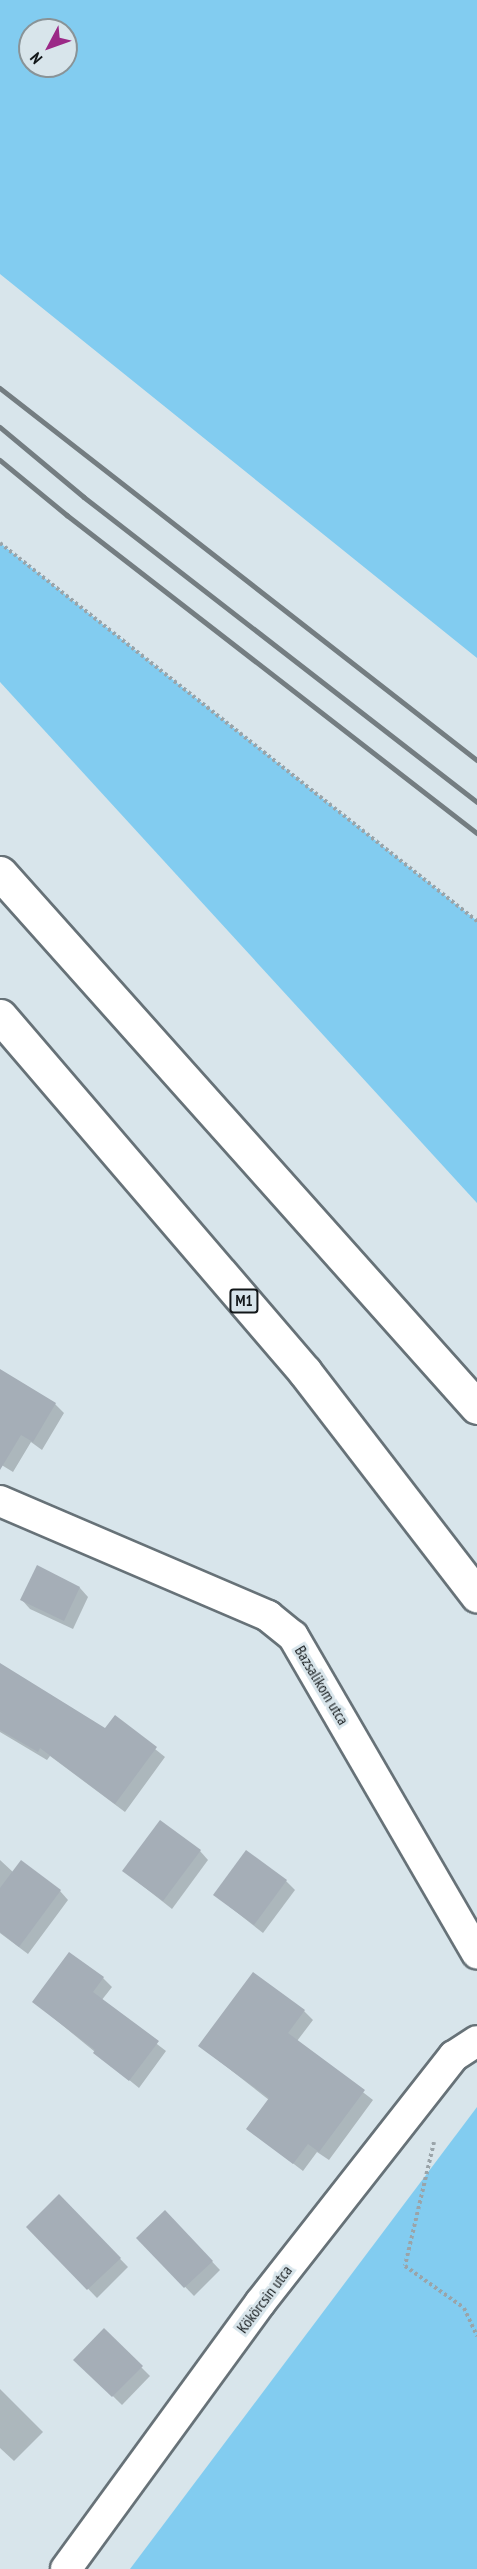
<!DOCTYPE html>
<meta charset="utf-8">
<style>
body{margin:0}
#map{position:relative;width:477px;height:2569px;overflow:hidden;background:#d8e5eb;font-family:"PT Sans Narrow",sans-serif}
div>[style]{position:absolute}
.green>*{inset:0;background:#82ccf0}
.shadow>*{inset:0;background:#0003}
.building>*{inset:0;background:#a5aeb7}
.path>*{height:4px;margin-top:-2px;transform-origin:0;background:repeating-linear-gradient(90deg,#9aa4a9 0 3px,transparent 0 6px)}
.roads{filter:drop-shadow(2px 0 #677278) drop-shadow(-2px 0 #677278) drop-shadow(0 2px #677278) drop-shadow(0 -2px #677278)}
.minor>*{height:30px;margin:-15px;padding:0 15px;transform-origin:15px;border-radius:15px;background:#fff}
.motorway>*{height:33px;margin:-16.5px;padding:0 16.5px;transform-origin:16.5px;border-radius:16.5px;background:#fff}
.rail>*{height:4.5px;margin:-2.25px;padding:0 2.25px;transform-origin:2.25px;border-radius:2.25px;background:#747d81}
span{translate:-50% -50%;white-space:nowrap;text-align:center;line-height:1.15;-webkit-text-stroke:6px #d8e5eb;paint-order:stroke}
.shield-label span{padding:2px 4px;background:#d8e5eb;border:2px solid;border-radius:4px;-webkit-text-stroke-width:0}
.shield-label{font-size:15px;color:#121719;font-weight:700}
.street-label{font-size:16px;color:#121719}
.north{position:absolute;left:18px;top:18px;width:60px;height:60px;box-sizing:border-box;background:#d8e5eb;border:2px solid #899397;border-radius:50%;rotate:229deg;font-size:16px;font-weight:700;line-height:24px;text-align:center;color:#121719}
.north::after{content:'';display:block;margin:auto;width:21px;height:27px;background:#9b2987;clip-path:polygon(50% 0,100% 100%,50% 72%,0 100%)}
</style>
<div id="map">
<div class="green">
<i style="clip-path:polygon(evenodd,0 0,477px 0,477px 658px,0 274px,0 0,30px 30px,66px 30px,66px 66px,30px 66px,30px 30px)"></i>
<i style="clip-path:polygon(0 543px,477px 921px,477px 1203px,0 682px)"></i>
<i style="clip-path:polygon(477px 2107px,477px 2569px,130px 2569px)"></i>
</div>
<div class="shadow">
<i style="clip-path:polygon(0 1371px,55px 1404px,64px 1413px,42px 1450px,31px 1442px,13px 1472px,0 1464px)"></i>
<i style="clip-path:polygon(38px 1567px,80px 1588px,88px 1597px,73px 1629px,30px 1609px,22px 1600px)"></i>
<i style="clip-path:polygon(0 1667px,106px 1730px,115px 1717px,165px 1757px,125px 1812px,50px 1756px,47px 1760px,0 1732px)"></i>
<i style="clip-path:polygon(200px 1851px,208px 1860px,172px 1909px,124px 1871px)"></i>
<i style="clip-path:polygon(0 1860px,14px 1873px,60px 1891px,68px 1900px,28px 1954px,0 1933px)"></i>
<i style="clip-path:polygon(286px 1881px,295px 1890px,263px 1933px,215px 1895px)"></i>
<i style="clip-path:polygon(103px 1978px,112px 1987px,101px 2001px,166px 2051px,139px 2088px,34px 2002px)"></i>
<i style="clip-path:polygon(304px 2011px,313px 2020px,297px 2041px,373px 2100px,329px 2160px,317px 2152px,303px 2171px,248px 2129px,269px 2100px,200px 2046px)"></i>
<i style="clip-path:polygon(59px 2196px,128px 2267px,97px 2298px,28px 2227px)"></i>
<i style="clip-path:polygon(165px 2212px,220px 2270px,194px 2296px,138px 2238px)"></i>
<i style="clip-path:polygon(104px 2330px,150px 2376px,122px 2405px,76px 2360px)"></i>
<i style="clip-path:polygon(0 2389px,43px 2432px,14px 2461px,0 2448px)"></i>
</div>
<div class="building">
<i style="clip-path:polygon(0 1369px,56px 1403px,33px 1442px,21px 1435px,0 1470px)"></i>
<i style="clip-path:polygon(37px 1565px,80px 1587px,64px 1621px,20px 1600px)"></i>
<i style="clip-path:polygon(0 1663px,105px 1728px,115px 1715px,157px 1747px,115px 1804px,40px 1748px,38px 1752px,0 1730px)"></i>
<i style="clip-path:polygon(160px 1820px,201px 1850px,163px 1901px,122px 1871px)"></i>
<i style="clip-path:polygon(246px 1850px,287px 1880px,254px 1925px,213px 1895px)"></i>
<i style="clip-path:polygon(21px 1860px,61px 1890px,19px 1947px,0 1932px,0 1888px)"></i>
<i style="clip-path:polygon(69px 1952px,104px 1977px,93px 1992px,159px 2041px,129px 2081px,93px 2053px,95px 2050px,32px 2002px)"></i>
<i style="clip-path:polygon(253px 1972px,305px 2010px,288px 2033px,365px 2090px,319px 2152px,308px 2144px,293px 2164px,246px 2129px,269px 2098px,198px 2046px)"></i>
<i style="clip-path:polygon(59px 2194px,121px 2258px,87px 2290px,26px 2227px)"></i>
<i style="clip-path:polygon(165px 2210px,213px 2261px,184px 2288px,136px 2238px)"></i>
<i style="clip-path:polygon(104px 2328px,143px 2366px,112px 2397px,73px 2360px)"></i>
</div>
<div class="path">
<i style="left:0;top:543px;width:609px;rotate:38.4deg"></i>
<i style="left:434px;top:2142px;width:127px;rotate:103.2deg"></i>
<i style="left:405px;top:2266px;width:72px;rotate:35.4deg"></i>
<i style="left:464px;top:2308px;width:31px;rotate:65deg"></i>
</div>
<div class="roads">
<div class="minor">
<i style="left:0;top:1501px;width:292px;rotate:23.2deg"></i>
<i style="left:268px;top:1616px;width:32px;rotate:39deg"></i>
<i style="left:293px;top:1636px;width:367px;rotate:59.9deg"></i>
<i style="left:66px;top:2569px;width:329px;rotate:-53.9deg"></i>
<i style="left:260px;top:2303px;width:314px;rotate:-51.9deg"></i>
<i style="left:454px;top:2056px;width:27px;rotate:-33deg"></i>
</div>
<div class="motorway">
<i style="left:0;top:873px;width:716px;rotate:48.23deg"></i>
<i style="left:0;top:1016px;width:469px;rotate:49.4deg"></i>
<i style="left:305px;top:1372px;width:282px;rotate:52.4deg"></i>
</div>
</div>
<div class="rail">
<i style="left:0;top:388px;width:605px;rotate:37.95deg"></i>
<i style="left:0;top:427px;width:109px;rotate:39.8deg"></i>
<i style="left:84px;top:497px;width:497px;rotate:37.8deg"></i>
<i style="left:0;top:460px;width:87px;rotate:39.4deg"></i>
<i style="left:67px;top:515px;width:519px;rotate:37.8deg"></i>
</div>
<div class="shield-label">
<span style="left:244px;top:1301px">M1</span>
</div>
<div class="street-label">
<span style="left:322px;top:1685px;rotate:59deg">Bazsalikom utca</span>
<span style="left:264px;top:2299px;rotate:-53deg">Kökörcsin utca</span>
</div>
<div class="north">N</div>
</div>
